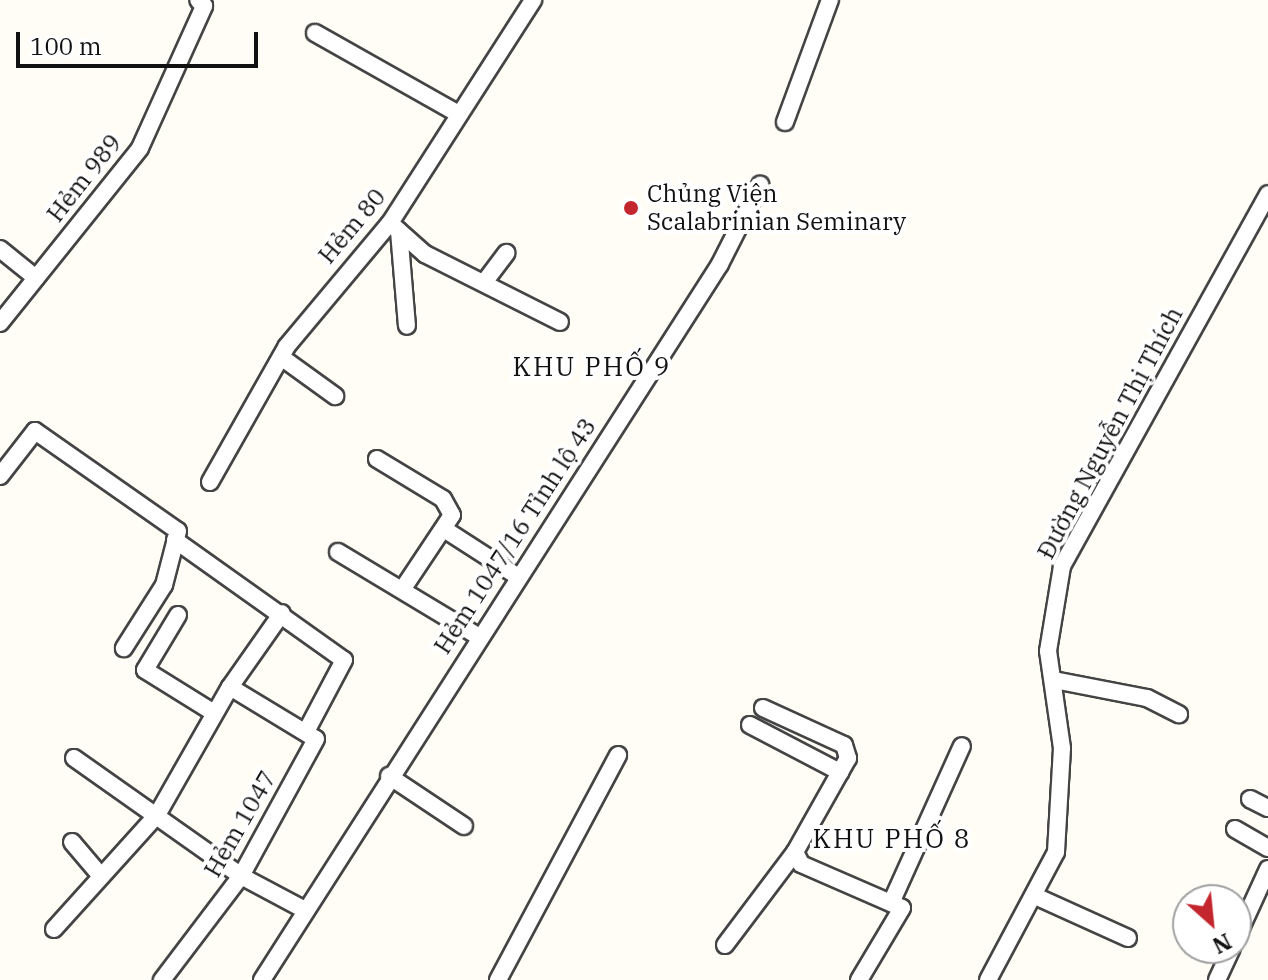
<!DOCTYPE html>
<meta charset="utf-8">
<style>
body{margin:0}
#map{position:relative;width:1268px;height:980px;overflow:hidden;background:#fffdf5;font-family:"IBM Plex Serif",serif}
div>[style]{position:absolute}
.roads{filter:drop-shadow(2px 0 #444) drop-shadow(-2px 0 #444) drop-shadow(0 2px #444) drop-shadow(0 -2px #444)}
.minor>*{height:16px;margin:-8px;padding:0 8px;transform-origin:8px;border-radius:8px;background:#fff}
.dots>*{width:22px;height:22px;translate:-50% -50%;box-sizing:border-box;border:4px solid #fff;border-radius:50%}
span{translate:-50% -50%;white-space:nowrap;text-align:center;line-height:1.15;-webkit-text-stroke:8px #fff;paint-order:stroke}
.street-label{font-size:24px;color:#111}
.poi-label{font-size:24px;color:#111}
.left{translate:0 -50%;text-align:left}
.neighbourhood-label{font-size:26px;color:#111;letter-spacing:2px}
.north{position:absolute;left:1172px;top:884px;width:80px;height:80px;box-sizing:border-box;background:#fff;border:2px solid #a0a0a0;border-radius:50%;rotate:153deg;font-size:22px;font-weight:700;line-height:32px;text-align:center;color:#111}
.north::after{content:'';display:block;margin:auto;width:28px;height:36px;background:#c4262e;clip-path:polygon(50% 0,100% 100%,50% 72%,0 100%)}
.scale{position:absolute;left:16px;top:32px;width:242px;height:36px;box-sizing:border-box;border:4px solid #111;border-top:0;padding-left:10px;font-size:24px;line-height:28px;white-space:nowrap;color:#111;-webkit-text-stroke:6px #fff;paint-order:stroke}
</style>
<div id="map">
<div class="roads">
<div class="minor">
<i style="left:315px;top:33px;width:165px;rotate:29.4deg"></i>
<i style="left:785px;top:122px;width:130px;rotate:-69.8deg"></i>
<i style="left:390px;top:223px;width:47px;rotate:41.5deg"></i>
<i style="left:425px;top:254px;width:151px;rotate:26.7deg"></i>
<i style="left:399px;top:231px;width:95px;rotate:85.2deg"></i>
<i style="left:0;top:249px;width:46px;rotate:38.9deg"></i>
<i style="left:486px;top:280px;width:34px;rotate:-53deg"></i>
<i style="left:0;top:323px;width:224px;rotate:-51.3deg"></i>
<i style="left:140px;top:148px;width:156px;rotate:-65.7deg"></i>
<i style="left:204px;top:6px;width:8px;rotate:-135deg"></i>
<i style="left:281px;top:357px;width:67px;rotate:35.8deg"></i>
<i style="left:377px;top:459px;width:77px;rotate:31.2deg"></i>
<i style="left:443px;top:499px;width:18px;rotate:61deg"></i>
<i style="left:452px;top:515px;width:90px;rotate:123.7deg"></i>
<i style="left:0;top:476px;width:57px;rotate:-52.1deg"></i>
<i style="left:35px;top:431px;width:174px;rotate:35deg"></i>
<i style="left:178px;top:531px;width:56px;rotate:104.5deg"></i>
<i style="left:164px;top:585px;width:75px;rotate:122.4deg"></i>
<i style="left:210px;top:482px;width:156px;rotate:-60.5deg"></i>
<i style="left:287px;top:346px;width:160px;rotate:-50.1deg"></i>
<i style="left:390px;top:223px;width:265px;rotate:-57.3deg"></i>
<i style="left:444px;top:529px;width:87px;rotate:32.8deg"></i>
<i style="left:175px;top:540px;width:207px;rotate:35.4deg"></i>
<i style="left:344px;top:660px;width:79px;rotate:117.9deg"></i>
<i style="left:338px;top:552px;width:163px;rotate:31deg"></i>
<i style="left:178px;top:615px;width:64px;rotate:121deg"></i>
<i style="left:145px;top:670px;width:81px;rotate:31.9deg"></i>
<i style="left:1054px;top:680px;width:95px;rotate:11deg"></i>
<i style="left:1147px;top:698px;width:36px;rotate:27deg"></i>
<i style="left:230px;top:687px;width:90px;rotate:-54.9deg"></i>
<i style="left:763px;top:708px;width:89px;rotate:24.6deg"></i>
<i style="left:844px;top:745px;width:14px;rotate:73deg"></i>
<i style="left:848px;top:758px;width:108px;rotate:119.4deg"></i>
<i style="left:795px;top:852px;width:13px;rotate:63deg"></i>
<i style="left:801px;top:864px;width:110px;rotate:23.5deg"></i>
<i style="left:902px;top:908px;width:84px;rotate:120.8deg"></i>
<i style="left:750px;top:725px;width:102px;rotate:27.6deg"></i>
<i style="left:74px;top:758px;width:204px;rotate:35.2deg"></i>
<i style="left:241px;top:876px;width:70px;rotate:28deg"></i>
<i style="left:389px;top:776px;width:90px;rotate:33.7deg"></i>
<i style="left:1250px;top:799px;width:20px;rotate:27deg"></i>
<i style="left:1235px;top:829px;width:38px;rotate:30deg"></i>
<i style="left:72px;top:842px;width:43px;rotate:49.7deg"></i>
<i style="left:1035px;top:896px;width:102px;rotate:24.3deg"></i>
<i style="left:891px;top:903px;width:172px;rotate:-65.7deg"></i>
<i style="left:54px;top:929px;width:154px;rotate:-47.9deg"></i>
<i style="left:157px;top:815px;width:147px;rotate:-60.3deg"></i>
<i style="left:230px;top:687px;width:100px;rotate:31.2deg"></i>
<i style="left:316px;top:739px;width:156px;rotate:118.7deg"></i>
<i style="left:241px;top:876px;width:131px;rotate:127.2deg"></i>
<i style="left:1236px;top:939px;width:77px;rotate:-65.4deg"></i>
<i style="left:725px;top:945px;width:116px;rotate:-53deg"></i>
<i style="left:262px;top:980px;width:850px;rotate:-57.39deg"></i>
<i style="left:720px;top:264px;width:89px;rotate:-63.1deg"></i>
<i style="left:498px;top:980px;width:255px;rotate:-61.9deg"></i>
<i style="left:988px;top:980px;width:145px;rotate:-62deg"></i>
<i style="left:1056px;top:852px;width:104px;rotate:-86.7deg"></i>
<i style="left:1062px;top:748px;width:98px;rotate:-98.2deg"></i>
<i style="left:1048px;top:651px;width:86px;rotate:-80.6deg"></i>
<i style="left:1062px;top:566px;width:425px;rotate:-61deg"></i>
<i style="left:1217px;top:980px;width:35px;rotate:-65deg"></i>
</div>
</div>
<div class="dots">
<i style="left:631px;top:208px;background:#c4262e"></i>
</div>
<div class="street-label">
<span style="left:84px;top:178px;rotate:-52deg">Hẻm 989</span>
<span style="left:352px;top:226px;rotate:-50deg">Hẻm 80</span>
<span style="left:1110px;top:433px;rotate:-62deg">Đường Nguyễn Thị Thích</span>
<span style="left:515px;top:536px;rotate:-57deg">Hẻm 1047/16 Tỉnh lộ 43</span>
<span style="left:240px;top:824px;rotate:-60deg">Hẻm 1047</span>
</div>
<div class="poi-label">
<span class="left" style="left:647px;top:208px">Chủng Viện<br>Scalabrinian Seminary</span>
</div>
<div class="neighbourhood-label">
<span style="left:592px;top:367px">KHU PHỐ 9</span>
<span style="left:892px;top:839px">KHU PHỐ 8</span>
</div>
<div class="north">N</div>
<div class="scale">100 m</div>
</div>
